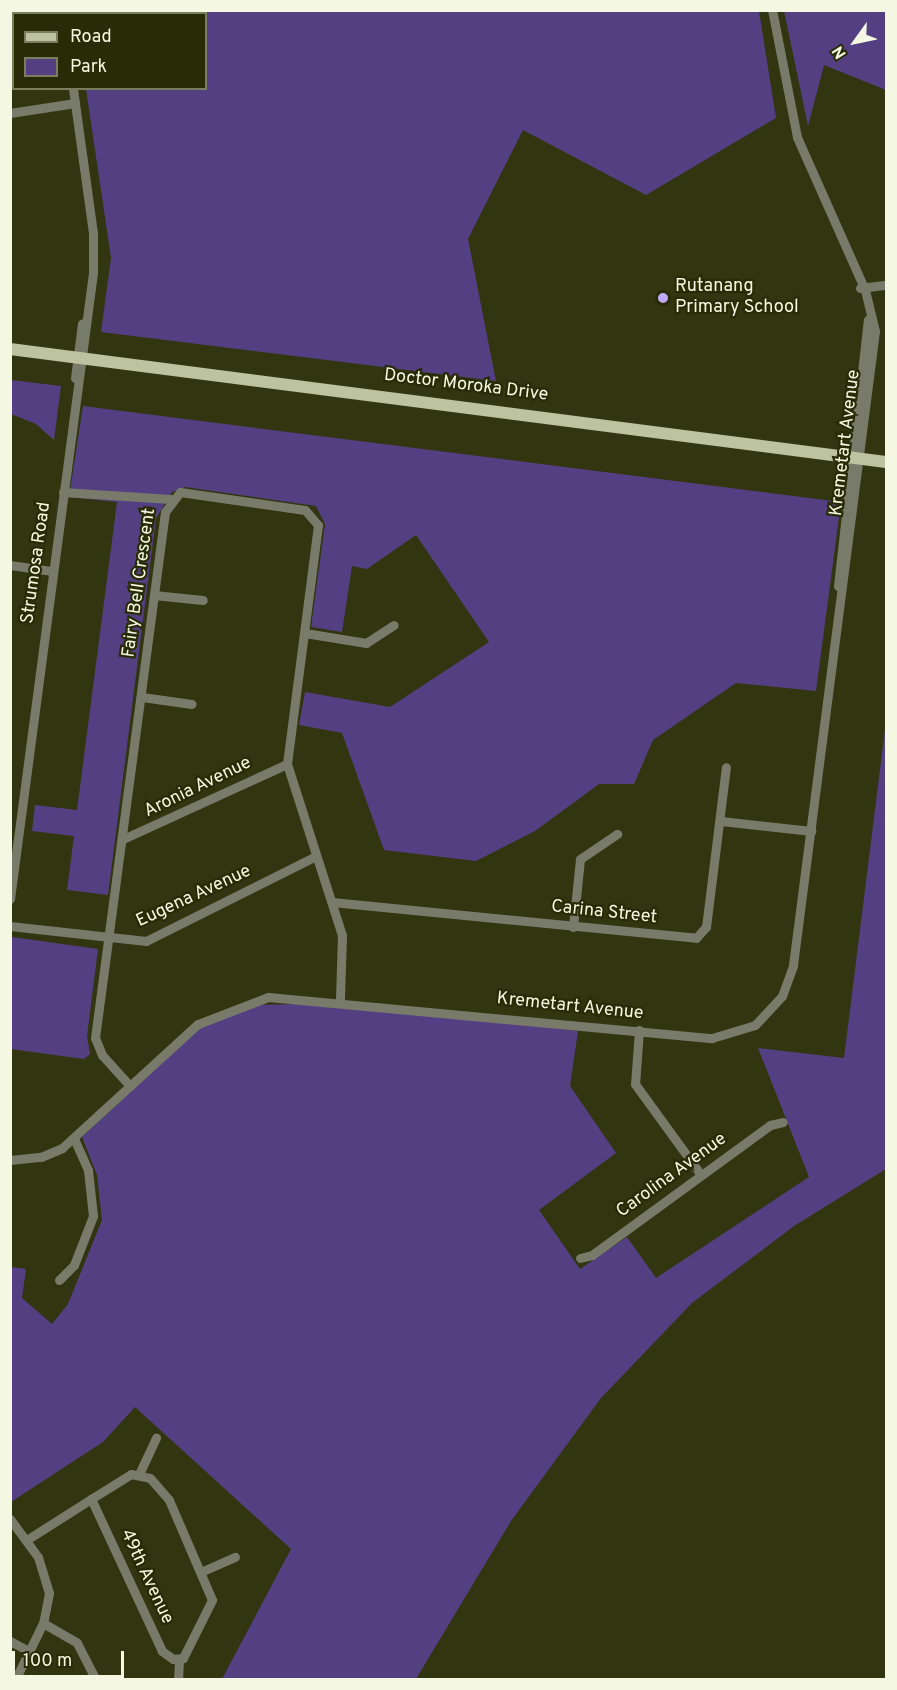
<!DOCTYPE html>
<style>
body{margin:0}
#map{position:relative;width:897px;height:1690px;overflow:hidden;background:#313611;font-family:Overpass,sans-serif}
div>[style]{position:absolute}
.green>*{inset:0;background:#543f82}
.minor>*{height:9px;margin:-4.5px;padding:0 4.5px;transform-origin:4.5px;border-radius:4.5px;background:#787b6a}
.major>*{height:12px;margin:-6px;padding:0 6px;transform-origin:6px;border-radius:6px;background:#bdc3a0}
.dots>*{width:16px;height:16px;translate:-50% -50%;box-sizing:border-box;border:3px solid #282c06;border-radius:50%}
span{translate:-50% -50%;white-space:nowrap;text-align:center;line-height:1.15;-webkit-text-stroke:4.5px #282c06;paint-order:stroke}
.poi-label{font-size:18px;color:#f4f8e2}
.left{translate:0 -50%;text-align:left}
.street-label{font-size:18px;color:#f4f8e2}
.frame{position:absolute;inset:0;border:12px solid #f4f8e2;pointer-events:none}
.legend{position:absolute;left:12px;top:12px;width:195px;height:78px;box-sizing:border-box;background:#282c06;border:2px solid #7a7e5e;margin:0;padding:8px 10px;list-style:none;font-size:18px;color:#f4f8e2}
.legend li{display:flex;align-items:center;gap:12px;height:30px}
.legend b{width:30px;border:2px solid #7a7e5e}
.north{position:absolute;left:825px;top:12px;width:60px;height:60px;-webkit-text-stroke:4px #282c06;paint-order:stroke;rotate:237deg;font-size:16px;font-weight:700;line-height:24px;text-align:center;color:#f4f8e2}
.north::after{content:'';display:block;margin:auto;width:21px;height:27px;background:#f4f8e2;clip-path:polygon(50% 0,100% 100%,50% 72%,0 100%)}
.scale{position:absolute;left:12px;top:1651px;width:112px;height:27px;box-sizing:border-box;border:3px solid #f4f8e2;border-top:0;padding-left:8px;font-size:18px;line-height:21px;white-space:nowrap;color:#f4f8e2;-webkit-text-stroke:4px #282c06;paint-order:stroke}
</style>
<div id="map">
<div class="green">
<i style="clip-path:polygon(74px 11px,759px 11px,776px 118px,646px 195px,523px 130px,468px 239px,496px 381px,101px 332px,111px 258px,86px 89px,206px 88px,206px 14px)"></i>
<i style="clip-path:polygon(784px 11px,886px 11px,886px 90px,824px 65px,808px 126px)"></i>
<i style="clip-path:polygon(11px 380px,61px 386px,54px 440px,36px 424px,11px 414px)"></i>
<i style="clip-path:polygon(83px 406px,841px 502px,816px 691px,736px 683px,653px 740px,634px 784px,599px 784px,535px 831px,476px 861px,384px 850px,342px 733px,299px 725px,305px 692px,390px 707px,489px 642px,416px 535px,367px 569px,352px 566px,342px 632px,311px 627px,325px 524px,316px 506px,185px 487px,172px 492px,156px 518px,108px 895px,67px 890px,74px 836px,32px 831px,35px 805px,77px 810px,117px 502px,69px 497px)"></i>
<i style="clip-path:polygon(886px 721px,886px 1169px,794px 1226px,692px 1303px,601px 1398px,511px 1521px,416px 1679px,222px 1679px,291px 1549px,135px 1407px,103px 1442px,11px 1502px,11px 1267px,26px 1269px,22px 1298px,52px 1324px,68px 1304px,102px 1220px,97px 1175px,82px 1137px,200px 1028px,254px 1005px,340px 1003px,578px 1031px,570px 1086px,616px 1153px,539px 1210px,580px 1269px,627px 1237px,656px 1278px,809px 1177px,758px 1048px,844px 1058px)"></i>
<i style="clip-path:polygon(12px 937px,98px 949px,87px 1036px,90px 1054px,84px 1059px,11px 1049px)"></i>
</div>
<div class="minor">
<i style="left:62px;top:10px;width:4px;rotate:76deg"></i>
<i style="left:10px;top:113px;width:66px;rotate:-8.7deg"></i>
<i style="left:860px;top:288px;width:26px;rotate:-7deg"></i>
<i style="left:75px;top:378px;width:55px;rotate:-82.7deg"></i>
<i style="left:63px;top:492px;width:108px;rotate:3.7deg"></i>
<i style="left:10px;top:565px;width:41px;rotate:8.3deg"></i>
<i style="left:838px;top:586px;width:268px;rotate:-83.6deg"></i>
<i style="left:154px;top:595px;width:49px;rotate:5.8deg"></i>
<i style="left:305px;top:633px;width:62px;rotate:9.3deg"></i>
<i style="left:366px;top:643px;width:33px;rotate:-33deg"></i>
<i style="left:142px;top:697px;width:50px;rotate:8deg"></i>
<i style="left:721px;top:821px;width:91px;rotate:6.3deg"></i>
<i style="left:123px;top:839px;width:180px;rotate:-24.6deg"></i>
<i style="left:10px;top:899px;width:631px;rotate:-82.45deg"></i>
<i style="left:93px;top:273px;width:40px;rotate:-90deg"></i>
<i style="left:93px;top:233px;width:146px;rotate:-97.9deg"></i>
<i style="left:332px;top:902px;width:366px;rotate:5.6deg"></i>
<i style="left:696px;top:938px;width:15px;rotate:-48deg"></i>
<i style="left:706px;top:927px;width:161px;rotate:-82.9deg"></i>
<i style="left:10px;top:926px;width:137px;rotate:6.3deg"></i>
<i style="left:146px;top:941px;width:190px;rotate:-26.6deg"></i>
<i style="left:573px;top:927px;width:68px;rotate:-84.1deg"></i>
<i style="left:580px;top:859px;width:45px;rotate:-34deg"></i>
<i style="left:639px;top:1030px;width:54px;rotate:94.2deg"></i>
<i style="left:635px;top:1084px;width:112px;rotate:54deg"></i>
<i style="left:130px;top:1086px;width:42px;rotate:-132.1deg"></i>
<i style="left:102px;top:1055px;width:18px;rotate:-112deg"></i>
<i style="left:95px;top:1038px;width:531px;rotate:-82.42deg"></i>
<i style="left:165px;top:512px;width:25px;rotate:-53deg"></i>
<i style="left:180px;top:492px;width:126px;rotate:8.2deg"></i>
<i style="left:305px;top:510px;width:20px;rotate:49deg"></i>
<i style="left:318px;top:525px;width:241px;rotate:97.4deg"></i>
<i style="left:287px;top:764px;width:180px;rotate:72.2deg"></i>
<i style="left:342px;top:935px;width:65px;rotate:91.8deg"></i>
<i style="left:10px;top:1160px;width:31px;rotate:-6deg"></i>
<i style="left:41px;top:1157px;width:23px;rotate:-23deg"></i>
<i style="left:62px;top:1148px;width:184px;rotate:-42.4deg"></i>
<i style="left:198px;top:1024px;width:75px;rotate:-21.1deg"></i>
<i style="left:268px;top:997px;width:446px;rotate:5.3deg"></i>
<i style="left:712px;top:1038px;width:45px;rotate:-16.8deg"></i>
<i style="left:755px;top:1025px;width:40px;rotate:-47deg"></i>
<i style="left:782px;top:996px;width:33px;rotate:-70deg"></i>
<i style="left:793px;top:965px;width:639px;rotate:-82.63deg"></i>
<i style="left:875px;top:331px;width:42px;rotate:-103.7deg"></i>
<i style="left:865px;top:290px;width:167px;rotate:-114deg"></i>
<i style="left:797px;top:137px;width:129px;rotate:-101.1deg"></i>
<i style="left:580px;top:1258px;width:12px;rotate:-14deg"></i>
<i style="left:592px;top:1255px;width:220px;rotate:-36.1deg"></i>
<i style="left:770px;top:1125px;width:13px;rotate:-13deg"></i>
<i style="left:59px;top:1280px;width:21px;rotate:-45deg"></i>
<i style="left:74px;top:1265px;width:53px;rotate:-68.8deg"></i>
<i style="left:93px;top:1216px;width:46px;rotate:-96.2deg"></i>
<i style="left:88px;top:1170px;width:34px;rotate:-114deg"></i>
<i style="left:140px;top:1472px;width:38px;rotate:-65deg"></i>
<i style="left:10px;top:1519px;width:47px;rotate:53.6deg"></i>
<i style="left:38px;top:1557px;width:38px;rotate:73deg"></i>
<i style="left:49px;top:1593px;width:31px;rotate:101deg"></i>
<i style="left:43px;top:1623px;width:64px;rotate:116.2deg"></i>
<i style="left:28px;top:1539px;width:75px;rotate:-32.4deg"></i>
<i style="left:91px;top:1499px;width:47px;rotate:-32deg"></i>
<i style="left:131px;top:1474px;width:19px;rotate:12deg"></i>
<i style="left:150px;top:1478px;width:29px;rotate:49deg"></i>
<i style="left:169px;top:1500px;width:109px;rotate:66.7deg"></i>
<i style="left:212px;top:1600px;width:65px;rotate:116.6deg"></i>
<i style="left:183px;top:1658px;width:10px;rotate:174deg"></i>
<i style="left:173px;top:1659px;width:14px;rotate:-144deg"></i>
<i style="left:162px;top:1651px;width:168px;rotate:-115deg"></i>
<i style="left:203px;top:1571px;width:35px;rotate:-24deg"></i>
<i style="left:43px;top:1623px;width:39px;rotate:30deg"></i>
<i style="left:77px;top:1643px;width:42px;rotate:62.8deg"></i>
<i style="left:10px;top:1641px;width:21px;rotate:28deg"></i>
<i style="left:178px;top:1680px;width:20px;rotate:-87deg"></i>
</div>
<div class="major">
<i style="left:10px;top:349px;width:883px;rotate:7.35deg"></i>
</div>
<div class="dots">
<i style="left:663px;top:298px;background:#bda9f5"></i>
</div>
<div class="poi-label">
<span class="left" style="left:675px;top:298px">Rutanang<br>Primary School</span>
</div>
<div class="street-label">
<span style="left:466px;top:386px;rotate:7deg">Doctor Moroka Drive</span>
<span style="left:846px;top:443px;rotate:-83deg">Kremetart Avenue</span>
<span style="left:37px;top:563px;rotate:-82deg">Strumosa Road</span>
<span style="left:140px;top:583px;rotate:-82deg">Fairy Bell Crescent</span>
<span style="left:198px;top:788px;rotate:-26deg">Aronia Avenue</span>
<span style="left:194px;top:897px;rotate:-25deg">Eugena Avenue</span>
<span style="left:604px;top:913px;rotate:6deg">Carina Street</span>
<span style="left:570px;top:1007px;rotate:6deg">Kremetart Avenue</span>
<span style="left:672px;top:1176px;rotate:-36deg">Carolina Avenue</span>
<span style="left:146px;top:1577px;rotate:65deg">49th Avenue</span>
</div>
<div class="frame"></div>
<ul class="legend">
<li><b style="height:8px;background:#bdc3a0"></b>Road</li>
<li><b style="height:16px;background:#543f82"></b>Park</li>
</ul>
<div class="north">N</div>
<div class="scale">100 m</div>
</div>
